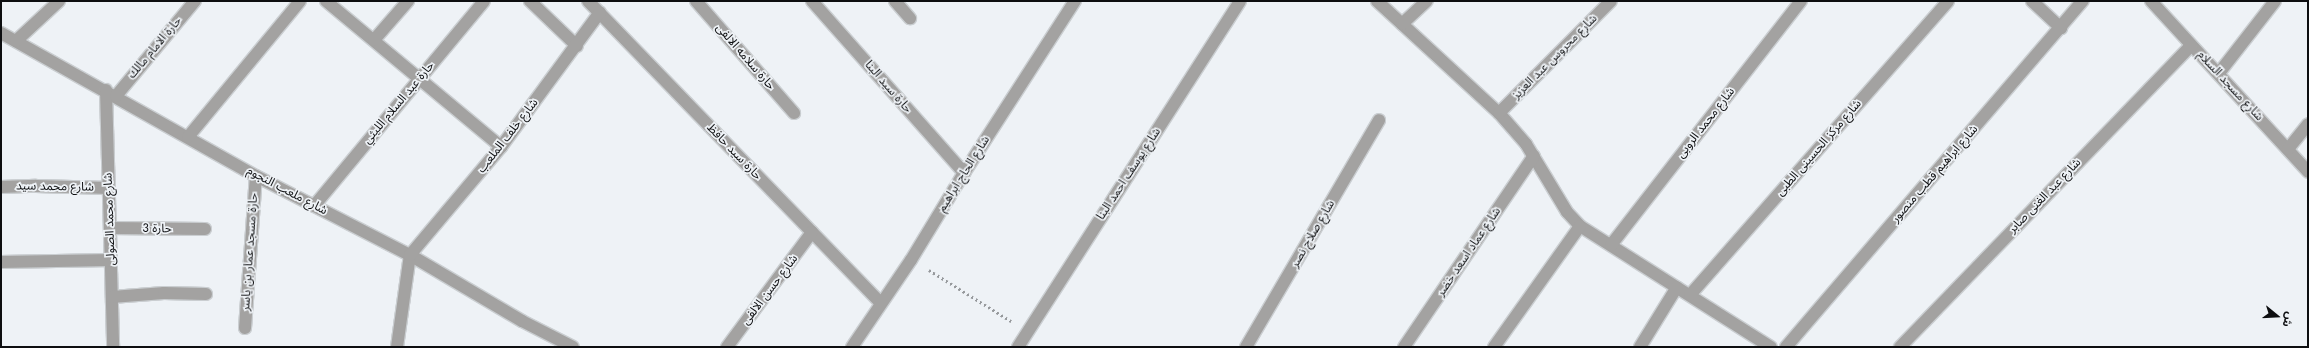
<!DOCTYPE html>
<meta charset="utf-8">
<style>
body{margin:0}
#map{position:relative;width:2309px;height:348px;overflow:hidden;background:#eef2f6;font-family:Jost,"Noto Sans Arabic",sans-serif}
div>[style]{position:absolute}
.path>*{height:2.5px;margin-top:-1.25px;transform-origin:0;background:repeating-linear-gradient(90deg,#96999c 0 2px,transparent 0 5px)}
.roads{filter:drop-shadow(1px 0 #caced1) drop-shadow(-1px 0 #caced1) drop-shadow(0 1px #caced1) drop-shadow(0 -1px #caced1)}
.minor>*{height:12px;margin:-6px;padding:0 6px;transform-origin:6px;border-radius:6px;background:#a3a2a1}
span{translate:-50% -50%;white-space:nowrap;text-align:center;line-height:1.15;-webkit-text-stroke:3.5px #eef2f6;paint-order:stroke}
.street-label{font-size:12px;color:#0d0e10}
.frame{position:absolute;inset:0;border:2px solid #0d0e10;pointer-events:none}
.north{position:absolute;left:2257px;top:296px;width:40px;height:40px;-webkit-text-stroke:3px #eef2f6;paint-order:stroke;rotate:108deg;font-size:11px;font-weight:700;line-height:16px;text-align:center;color:#0d0e10}
.north::after{content:'';display:block;margin:auto;width:14px;height:18px;background:#0d0e10;clip-path:polygon(50% 0,100% 100%,50% 72%,0 100%)}
</style>
<div id="map">
<div class="path">
<i style="left:929px;top:270px;width:97px;rotate:31.9deg"></i>
</div>
<div class="roads">
<div class="minor">
<i style="left:326px;top:1px;width:228px;rotate:39.8deg"></i>
<i style="left:530px;top:1px;width:65px;rotate:43.8deg"></i>
<i style="left:588px;top:1px;width:419px;rotate:45.9deg"></i>
<i style="left:696px;top:1px;width:149px;rotate:48.8deg"></i>
<i style="left:812px;top:1px;width:230px;rotate:48.5deg"></i>
<i style="left:895px;top:1px;width:23px;rotate:49deg"></i>
<i style="left:1377px;top:1px;width:166px;rotate:42.6deg"></i>
<i style="left:1499px;top:113px;width:41px;rotate:48.9deg"></i>
<i style="left:1526px;top:144px;width:79px;rotate:58.9deg"></i>
<i style="left:1567px;top:212px;width:19px;rotate:47deg"></i>
<i style="left:1580px;top:226px;width:226px;rotate:32.4deg"></i>
<i style="left:2032px;top:1px;width:40px;rotate:43deg"></i>
<i style="left:2151px;top:1px;width:232px;rotate:47.4deg"></i>
<i style="left:1402px;top:24px;width:34px;rotate:-43deg"></i>
<i style="left:1px;top:33px;width:292px;rotate:29.3deg"></i>
<i style="left:256px;top:176px;width:173px;rotate:27.2deg"></i>
<i style="left:410px;top:255px;width:130px;rotate:30.5deg"></i>
<i style="left:522px;top:321px;width:57px;rotate:27deg"></i>
<i style="left:374px;top:40px;width:52px;rotate:-48.9deg"></i>
<i style="left:16px;top:41px;width:59px;rotate:-42.9deg"></i>
<i style="left:2219px;top:73px;width:91px;rotate:-52.1deg"></i>
<i style="left:106px;top:90px;width:257px;rotate:88.4deg"></i>
<i style="left:116px;top:96px;width:124px;rotate:-50.3deg"></i>
<i style="left:1499px;top:113px;width:158px;rotate:-45deg"></i>
<i style="left:188px;top:137px;width:176px;rotate:-50.5deg"></i>
<i style="left:2288px;top:149px;width:32px;rotate:-51deg"></i>
<i style="left:1px;top:187px;width:35px;rotate:-2deg"></i>
<i style="left:36px;top:186px;width:73px;rotate:1.6deg"></i>
<i style="left:314px;top:206px;width:266px;rotate:-50.3deg"></i>
<i style="left:110px;top:228px;width:95px;rotate:0.6deg"></i>
<i style="left:1611px;top:245px;width:309px;rotate:-52.1deg"></i>
<i style="left:1px;top:262px;width:110px;rotate:-1deg"></i>
<i style="left:1690px;top:295px;width:391px;rotate:-48.7deg"></i>
<i style="left:112px;top:297px;width:52px;rotate:-4.4deg"></i>
<i style="left:164px;top:293px;width:42px;rotate:1.4deg"></i>
<i style="left:245px;top:328px;width:152px;rotate:-85.9deg"></i>
<i style="left:397px;top:347px;width:93px;rotate:-82deg"></i>
<i style="left:410px;top:255px;width:141px;rotate:-49.9deg"></i>
<i style="left:501px;top:147px;width:167px;rotate:-53.7deg"></i>
<i style="left:727px;top:347px;width:143px;rotate:-53.5deg"></i>
<i style="left:852px;top:347px;width:105px;rotate:-55.9deg"></i>
<i style="left:911px;top:260px;width:102px;rotate:-58.7deg"></i>
<i style="left:964px;top:173px;width:205px;rotate:-57.2deg"></i>
<i style="left:1018px;top:347px;width:411px;rotate:-57.3deg"></i>
<i style="left:1246px;top:347px;width:263px;rotate:-59.6deg"></i>
<i style="left:1404px;top:347px;width:231px;rotate:-55.8deg"></i>
<i style="left:1494px;top:347px;width:148px;rotate:-54.6deg"></i>
<i style="left:1640px;top:347px;width:70px;rotate:-58.3deg"></i>
<i style="left:1786px;top:347px;width:456px;rotate:-49.4deg"></i>
<i style="left:1900px;top:347px;width:419px;rotate:-46deg"></i>
</div>
</div>
<div class="street-label">
<span style="left:155px;top:48px;rotate:-50deg">حارة الامام مالك</span>
<span style="left:745px;top:57px;rotate:49deg">حارة سلامه الالفى</span>
<span style="left:1555px;top:57px;rotate:-45deg">شارع محروس عبد العزيز</span>
<span style="left:2230px;top:86px;rotate:47deg">شارع مسجد السلام</span>
<span style="left:888px;top:87px;rotate:49deg">حارة سيد البنا</span>
<span style="left:399px;top:103px;rotate:-50deg">حارة عبد السلام الليثي</span>
<span style="left:1706px;top:123px;rotate:-52deg">شارع محمد الروبى</span>
<span style="left:508px;top:136px;rotate:-52deg">شارع خلف الملعب</span>
<span style="left:1819px;top:148px;rotate:-49deg">شارع مركز الحسينى الطبى</span>
<span style="left:734px;top:152px;rotate:46deg">حارة سيد حافظ</span>
<span style="left:964px;top:174px;rotate:-58deg">شارع الحاج ابراهيم</span>
<span style="left:1129px;top:174px;rotate:-57deg">شارع يوسف احمد البنا</span>
<span style="left:1935px;top:174px;rotate:-49deg">شارع ابراهيم قطب منصور</span>
<span style="left:55px;top:187px;rotate:1deg">شارع محمد سيد</span>
<span style="left:287px;top:191px;rotate:28deg">شارع ملعب النجوم</span>
<span style="left:2045px;top:196px;rotate:-46deg">شارع عبد الغنى صابر</span>
<span style="left:110px;top:219px;rotate:-92deg">شارع محمد الصولى</span>
<span style="left:157px;top:229px;rotate:1deg">حارة 3</span>
<span style="left:1313px;top:234px;rotate:-60deg">شارع صلاح نصر</span>
<span style="left:250px;top:252px;rotate:-86deg">حارة مسجد عمار بن ياسر</span>
<span style="left:1469px;top:252px;rotate:-56deg">شارع عماد اسعد خضر</span>
<span style="left:770px;top:290px;rotate:-53deg">شارع حسن الالفى</span>
</div>
<div class="frame"></div>
<div class="north">ش</div>
</div>
